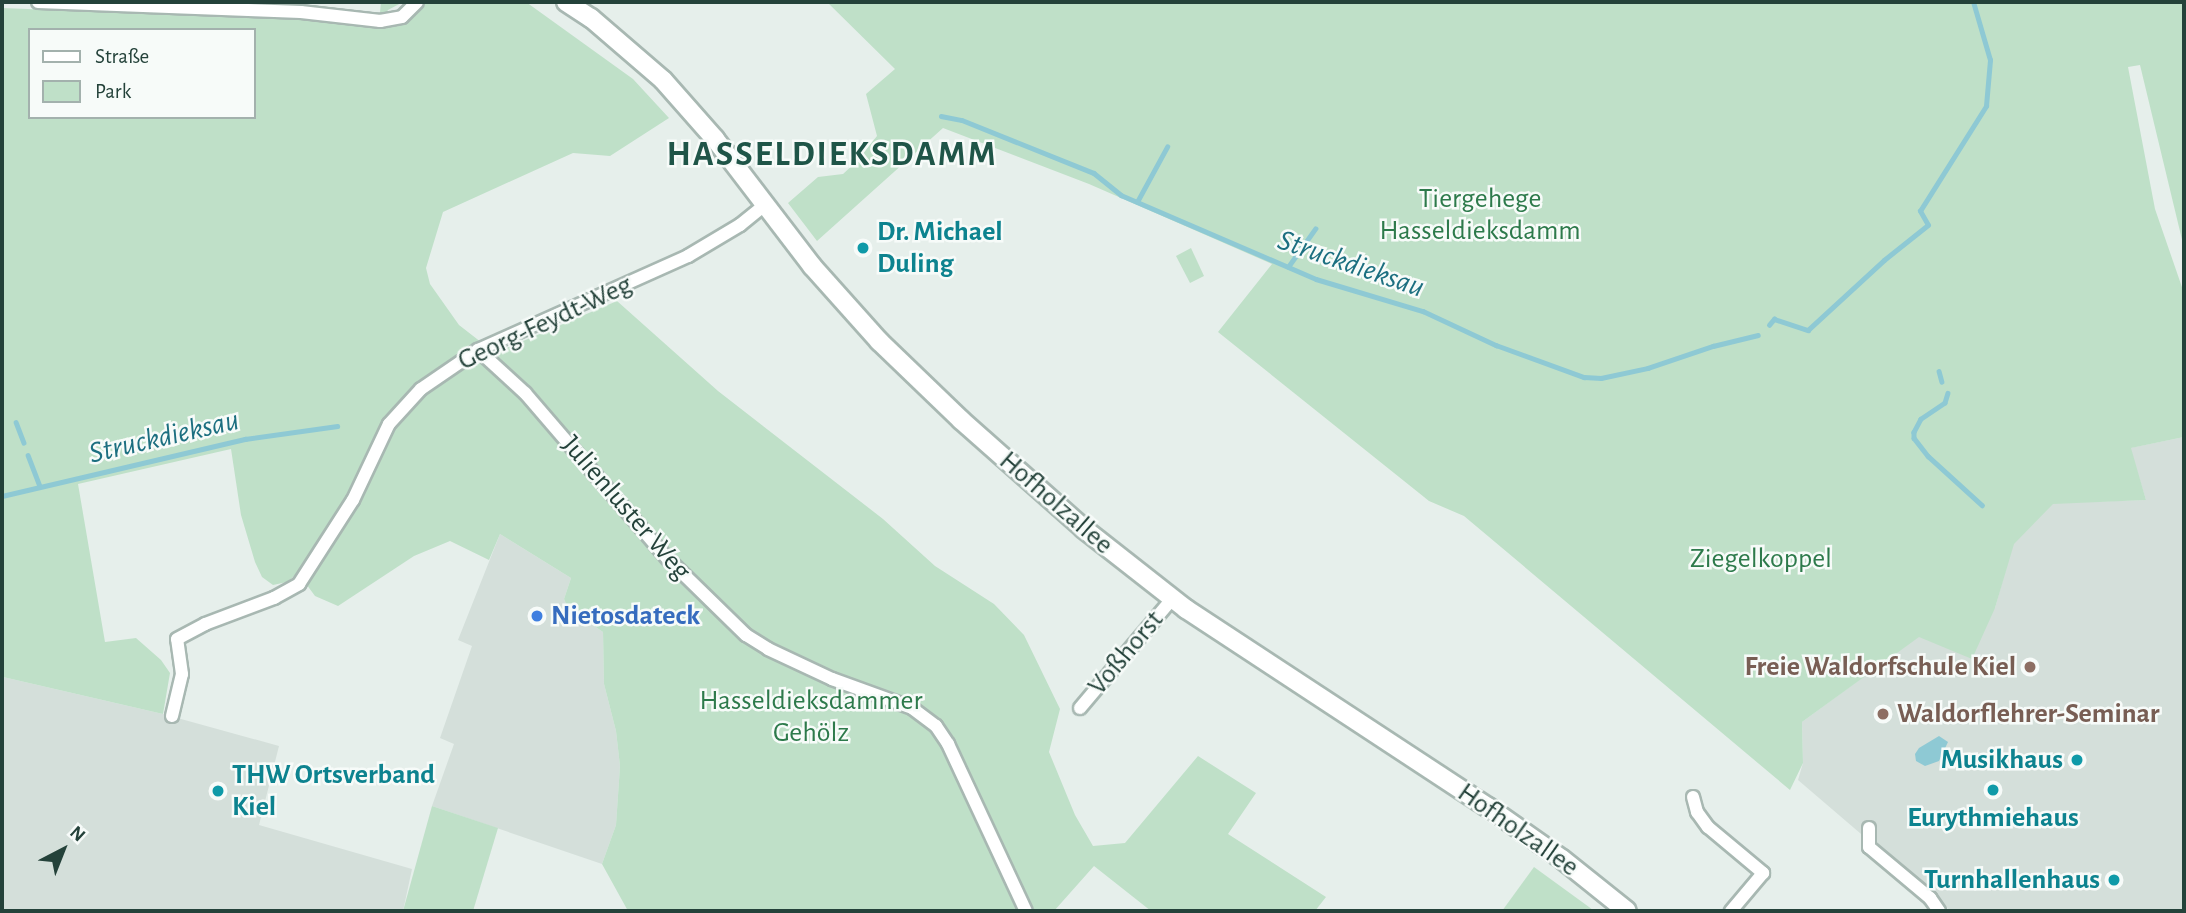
<!DOCTYPE html>
<meta charset="utf-8">
<style>
body{margin:0}
#map{position:relative;width:2186px;height:913px;overflow:hidden;background:#e6efeb;font-family:"Alegreya Sans",sans-serif}
div>[style]{position:absolute}
.built>*{inset:0;background:#d4dfda}
.green>*{inset:0;background:#bfe0c8}
.water>*{inset:0;background:#8ec9d4}
.stream>*{height:4.5px;margin:-2.25px;padding:0 2.25px;transform-origin:2.25px;border-radius:2.25px;background:#8ec9d4}
.roads{filter:drop-shadow(2px 0 #a8b8b2) drop-shadow(-2px 0 #a8b8b2) drop-shadow(0 2px #a8b8b2) drop-shadow(0 -2px #a8b8b2)}
.street>*{height:12px;margin:-6px;padding:0 6px;transform-origin:6px;border-radius:6px;background:#fff}
.secondary>*{height:18px;margin:-9px;padding:0 9px;transform-origin:9px;border-radius:9px;background:#fff}
.dots>*{width:19px;height:19px;translate:-50% -50%;box-sizing:border-box;border:4px solid #f7fbf9;border-radius:50%}
span{translate:-50% -50%;white-space:nowrap;text-align:center;line-height:1.15;-webkit-text-stroke:5px #f7fbf9;paint-order:stroke}
.park-label{font-size:28px;color:#2d7a4b}
.culture-label{font-size:28px;color:#0d838f;font-weight:700}
.left{translate:0 -50%;text-align:left}
.right{translate:-100% -50%;text-align:right}
.street-label{font-size:28px;color:#24423a}
.shop-label{font-size:28px;color:#366cbe;font-weight:700}
.education-label{font-size:28px;color:#785e54;font-weight:700}
.water-label{font-size:30px;color:#1c6f80;font-style:italic}
.district-label{font-size:35px;color:#1f5548;font-weight:700;letter-spacing:2px}
.frame{position:absolute;inset:0;border:4px solid #24423a;pointer-events:none}
.legend{position:absolute;left:28px;top:28px;width:228px;height:91px;box-sizing:border-box;background:#f7fbf9;border:2px solid #a3b1ad;margin:0;padding:9px 12px;list-style:none;font-size:21px;color:#24423a}
.legend li{display:flex;align-items:center;gap:14px;height:35px}
.legend b{width:35px;border:2px solid #a3b1ad}
.north{position:absolute;left:28px;top:815px;width:70px;height:70px;-webkit-text-stroke:5px #f7fbf9;paint-order:stroke;rotate:42deg;font-size:19px;font-weight:700;line-height:28px;text-align:center;color:#24423a}
.north::after{content:'';display:block;margin:auto;width:24px;height:32px;background:#24423a;clip-path:polygon(50% 0,100% 100%,50% 72%,0 100%)}
</style>
<div id="map">
<div class="built">
<i style="clip-path:polygon(2184px 437px,2184px 911px,1951px 911px,1798px 780px,1803px 763px,1802px 722px,1919px 636px,1995px 608px,2013px 544px,2053px 503px,2146px 500px,2130px 448px)"></i>
<i style="clip-path:polygon(500px 534px,571px 578px,564px 599px,568px 608px,603px 632px,604px 684px,616px 731px,620px 766px,616px 825px,602px 864px,432px 806px,454px 744px,440px 738px,472px 646px,458px 640px)"></i>
<i style="clip-path:polygon(3px 677px,163px 714px,279px 746px,259px 825px,412px 869px,403px 911px,2px 911px)"></i>
</div>
<div class="green">
<i style="clip-path:polygon(evenodd,381px 2px,403px 2px,388px 10px,380px 22px,422px 2px,526px 2px,633px 79px,669px 118px,610px 156px,573px 153px,443px 212px,426px 268px,430px 284px,459px 325px,495px 353px,617px 301px,718px 391px,883px 519px,935px 566px,994px 604px,1024px 635px,1060px 709px,1049px 752px,1075px 815px,1093px 846px,1125px 843px,1198px 756px,1256px 793px,1228px 834px,1326px 897px,1315px 911px,1151px 911px,1094px 866px,1054px 911px,628px 911px,602px 864px,616px 825px,620px 766px,616px 731px,604px 684px,603px 632px,568px 608px,564px 599px,571px 578px,500px 534px,489px 560px,450px 541px,414px 556px,338px 606px,315px 596px,298px 573px,287px 582px,273px 585px,262px 577px,255px 562px,241px 515px,231px 449px,78px 484px,105px 642px,136px 638px,161px 660px,170px 673px,163px 714px,3px 677px,2px 681px,2px 8px,379px 23px,381px 2px,30px 30px,254px 30px,254px 117px,30px 117px,30px 30px)"></i>
<i style="clip-path:polygon(827px 2px,2184px 2px,2184px 248px,2140px 65px,2128px 67px,2155px 209px,2184px 293px,2184px 437px,2131px 448px,2146px 500px,2053px 504px,2014px 544px,1995px 608px,1972px 659px,1919px 637px,1802px 722px,1803px 763px,1790px 790px,1464px 516px,1429px 501px,1218px 332px,1272px 264px,1089px 184px,943px 128px,817px 241px,788px 203px,818px 177px,843px 174px,856px 162px,877px 136px,866px 94px,895px 69px)"></i>
<i style="clip-path:polygon(1191px 248px,1204px 276px,1190px 283px,1176px 256px)"></i>
<i style="clip-path:polygon(432px 806px,498px 828px,473px 911px,403px 911px)"></i>
<i style="clip-path:polygon(1534px 867px,1589px 907px,1594px 911px,1502px 911px)"></i>
</div>
<div class="water">
<i style="clip-path:polygon(1939px 736px,1948px 742px,1939px 761px,1925px 766px,1916px 761px,1915px 754px,1919px 748px)"></i>
</div>
<div class="stream">
<i style="left:941px;top:116px;width:21px;rotate:11deg"></i>
<i style="left:962px;top:120px;width:142px;rotate:21.9deg"></i>
<i style="left:1094px;top:173px;width:35px;rotate:39deg"></i>
<i style="left:1121px;top:195px;width:212px;rotate:23.3deg"></i>
<i style="left:1316px;top:279px;width:112px;rotate:16.7deg"></i>
<i style="left:1423px;top:311px;width:81px;rotate:25deg"></i>
<i style="left:1496px;top:345px;width:94px;rotate:20deg"></i>
<i style="left:1584px;top:377px;width:17px;rotate:3deg"></i>
<i style="left:1601px;top:378px;width:48px;rotate:-12deg"></i>
<i style="left:1648px;top:368px;width:69px;rotate:-18.7deg"></i>
<i style="left:1713px;top:346px;width:46px;rotate:-13.7deg"></i>
<i style="left:1137px;top:202px;width:63px;rotate:-61.4deg"></i>
<i style="left:1288px;top:267px;width:47px;rotate:-54.6deg"></i>
<i style="left:1769px;top:325px;width:8px;rotate:-50deg"></i>
<i style="left:1774px;top:319px;width:36px;rotate:18deg"></i>
<i style="left:1808px;top:330px;width:103px;rotate:-42.6deg"></i>
<i style="left:1884px;top:260px;width:56px;rotate:-38.5deg"></i>
<i style="left:1928px;top:225px;width:16px;rotate:-120deg"></i>
<i style="left:1920px;top:211px;width:124px;rotate:-57.8deg"></i>
<i style="left:1986px;top:106px;width:46px;rotate:-85deg"></i>
<i style="left:1990px;top:60px;width:60px;rotate:-106.3deg"></i>
<i style="left:1939px;top:371px;width:11px;rotate:75deg"></i>
<i style="left:1948px;top:393px;width:10px;rotate:107deg"></i>
<i style="left:1945px;top:403px;width:29px;rotate:146deg"></i>
<i style="left:1921px;top:419px;width:15px;rotate:118deg"></i>
<i style="left:1914px;top:432px;width:6px;rotate:90deg"></i>
<i style="left:1914px;top:438px;width:23px;rotate:52deg"></i>
<i style="left:1928px;top:456px;width:73px;rotate:42.2deg"></i>
<i style="left:16px;top:422px;width:22px;rotate:69deg"></i>
<i style="left:28px;top:455px;width:33px;rotate:69deg"></i>
<i style="left:2px;top:496px;width:250px;rotate:-13.2deg"></i>
<i style="left:245px;top:439px;width:93px;rotate:-8deg"></i>
</div>
<div class="roads">
<div class="street">
<i style="left:38px;top:2px;width:263px;rotate:2.2deg"></i>
<i style="left:301px;top:12px;width:80px;rotate:6.5deg"></i>
<i style="left:380px;top:21px;width:22px;rotate:-10deg"></i>
<i style="left:402px;top:17px;width:21px;rotate:-45deg"></i>
<i style="left:478px;top:350px;width:64px;rotate:42.5deg"></i>
<i style="left:525px;top:393px;width:219px;rotate:49.3deg"></i>
<i style="left:668px;top:559px;width:109px;rotate:44.3deg"></i>
<i style="left:746px;top:635px;width:26px;rotate:32deg"></i>
<i style="left:768px;top:649px;width:71px;rotate:25.1deg"></i>
<i style="left:832px;top:679px;width:85px;rotate:19.9deg"></i>
<i style="left:912px;top:708px;width:30px;rotate:37deg"></i>
<i style="left:936px;top:726px;width:22px;rotate:56deg"></i>
<i style="left:948px;top:744px;width:184px;rotate:65deg"></i>
<i style="left:1080px;top:708px;width:143px;rotate:-49.8deg"></i>
<i style="left:172px;top:716px;width:43px;rotate:-76.6deg"></i>
<i style="left:182px;top:674px;width:35px;rotate:-98deg"></i>
<i style="left:177px;top:639px;width:32px;rotate:-28deg"></i>
<i style="left:205px;top:624px;width:74px;rotate:-20.6deg"></i>
<i style="left:274px;top:598px;width:29px;rotate:-29deg"></i>
<i style="left:299px;top:584px;width:100px;rotate:-57.3deg"></i>
<i style="left:353px;top:500px;width:84px;rotate:-64.7deg"></i>
<i style="left:389px;top:424px;width:47px;rotate:-47.6deg"></i>
<i style="left:421px;top:389px;width:69px;rotate:-34.4deg"></i>
<i style="left:478px;top:350px;width:230px;rotate:-24.1deg"></i>
<i style="left:688px;top:256px;width:61px;rotate:-30.8deg"></i>
<i style="left:740px;top:225px;width:32px;rotate:-39deg"></i>
<i style="left:1693px;top:797px;width:16px;rotate:75deg"></i>
<i style="left:1697px;top:812px;width:19px;rotate:54deg"></i>
<i style="left:1708px;top:827px;width:72px;rotate:39.9deg"></i>
<i style="left:1763px;top:873px;width:50px;rotate:130.1deg"></i>
<i style="left:1869px;top:828px;width:19px;rotate:90deg"></i>
<i style="left:1869px;top:847px;width:80px;rotate:39.9deg"></i>
<i style="left:1930px;top:898px;width:16px;rotate:55deg"></i>
</div>
<div class="secondary">
<i style="left:566px;top:2px;width:30px;rotate:33deg"></i>
<i style="left:591px;top:18px;width:95px;rotate:40.7deg"></i>
<i style="left:663px;top:80px;width:79px;rotate:48.6deg"></i>
<i style="left:715px;top:139px;width:160px;rotate:52.6deg"></i>
<i style="left:812px;top:266px;width:101px;rotate:48.2deg"></i>
<i style="left:879px;top:341px;width:114px;rotate:43.9deg"></i>
<i style="left:961px;top:420px;width:164px;rotate:41.5deg"></i>
<i style="left:1084px;top:529px;width:130px;rotate:38.1deg"></i>
<i style="left:1186px;top:609px;width:361px;rotate:33.3deg"></i>
<i style="left:1488px;top:807px;width:90px;rotate:35.1deg"></i>
<i style="left:1562px;top:859px;width:83px;rotate:38.7deg"></i>
</div>
</div>
<div class="dots">
<i style="left:863px;top:248px;background:#0f9aa8"></i>
<i style="left:537px;top:616px;background:#3f7fe0"></i>
<i style="left:2030px;top:667px;background:#8d6e63"></i>
<i style="left:1883px;top:714px;background:#8d6e63"></i>
<i style="left:2077px;top:760px;background:#0f9aa8"></i>
<i style="left:1993px;top:790px;background:#0f9aa8"></i>
<i style="left:218px;top:791px;background:#0f9aa8"></i>
<i style="left:2114px;top:880px;background:#0f9aa8"></i>
</div>
<div class="park-label">
<span style="left:1480px;top:215px">Tiergehege<br>Hasseldieksdamm</span>
<span style="left:1761px;top:559px">Ziegelkoppel</span>
<span style="left:811px;top:717px">Hasseldieksdammer<br>Gehölz</span>
</div>
<div class="culture-label">
<span class="left" style="left:877px;top:248px">Dr. Michael<br>Duling</span>
<span class="right" style="left:2063px;top:760px">Musikhaus</span>
<span class="left" style="left:232px;top:791px">THW Ortsverband<br>Kiel</span>
<span style="left:1993px;top:818px">Eurythmiehaus</span>
<span class="right" style="left:2100px;top:880px">Turnhallenhaus</span>
</div>
<div class="street-label">
<span style="left:545px;top:323px;rotate:-25deg">Georg-Feydt-Weg</span>
<span style="left:1056px;top:503px;rotate:41deg">Hofholzallee</span>
<span style="left:626px;top:508px;rotate:49deg">Julienluster Weg</span>
<span style="left:1126px;top:653px;rotate:-50deg">Voßhorst</span>
<span style="left:1518px;top:830px;rotate:35deg">Hofholzallee</span>
</div>
<div class="shop-label">
<span class="left" style="left:551px;top:616px">Nietosdateck</span>
</div>
<div class="education-label">
<span class="right" style="left:2016px;top:667px">Freie Waldorfschule Kiel</span>
<span class="left" style="left:1897px;top:714px">Waldorflehrer-Seminar</span>
</div>
<div class="water-label">
<span style="left:1351px;top:264px;rotate:19deg">Struckdieksau</span>
<span style="left:164px;top:437px;rotate:-13deg">Struckdieksau</span>
</div>
<div class="district-label">
<span style="left:832px;top:155px">HASSELDIEKSDAMM</span>
</div>
<div class="frame"></div>
<ul class="legend">
<li><b style="height:9px;background:#fff"></b>Straße</li>
<li><b style="height:19px;background:#bfe0c8"></b>Park</li>
</ul>
<div class="north">N</div>
</div>
